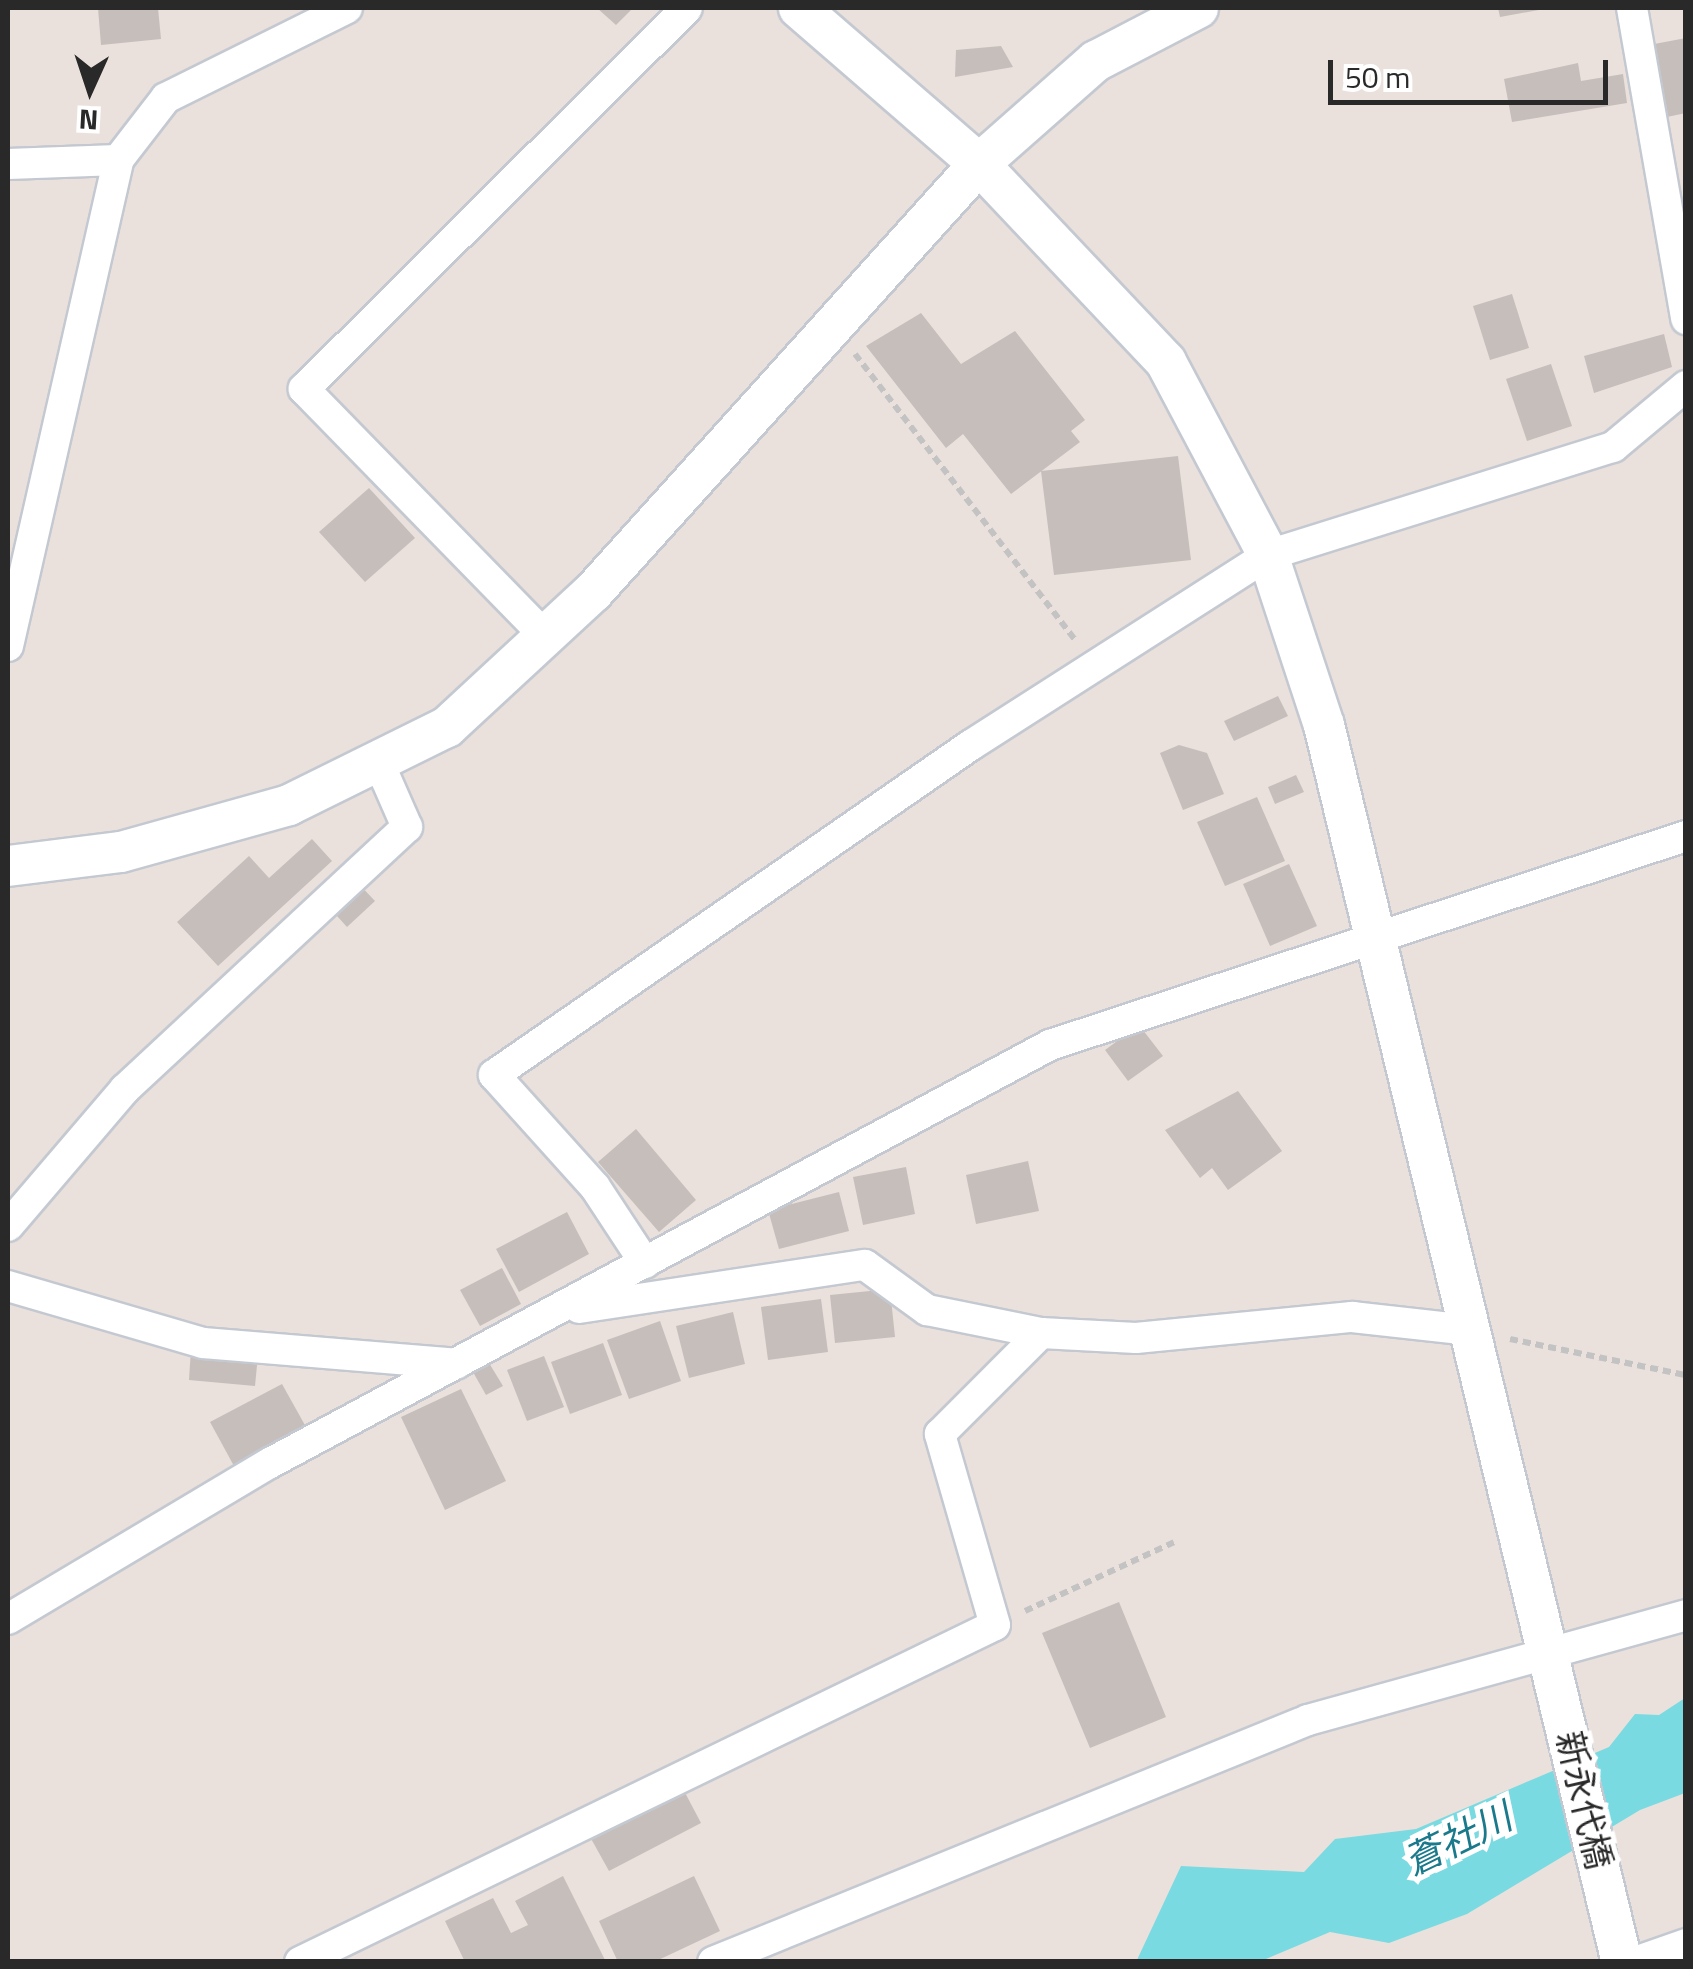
<!DOCTYPE html>
<meta charset="utf-8">
<style>
body{margin:0}
#map{position:relative;width:1693px;height:1969px;overflow:hidden;background:#eae1dc;font-family:"Titillium Web","Noto Sans JP",sans-serif}
div>[style]{position:absolute}
.water>*{inset:0;background:#79dae2}
.building>*{inset:0;background:#c5bebb}
.path>*{height:6px;margin-top:-3px;transform-origin:0;background:repeating-linear-gradient(90deg,#c3c3c3 0 8px,transparent 0 13px)}
.roads{filter:drop-shadow(2px 0 #c4c9d1) drop-shadow(-2px 0 #c4c9d1) drop-shadow(0 2px #c4c9d1) drop-shadow(0 -2px #c4c9d1)}
.street>*{height:30px;margin:-15px;padding:0 15px;transform-origin:15px;border-radius:15px;background:#fff}
.secondary>*{height:40px;margin:-20px;padding:0 20px;transform-origin:20px;border-radius:20px;background:#fff}
span{translate:-50% -50%;white-space:nowrap;text-align:center;line-height:1.15;-webkit-text-stroke:10px #fff;paint-order:stroke}
.street-label{font-size:35px;color:#292929}
.water-label{font-size:38px;color:#1a7a8b;font-style:italic}
.frame{position:absolute;inset:0;border:10px solid #292929;pointer-events:none}
.north{position:absolute;left:40px;top:40px;width:100px;height:100px;-webkit-text-stroke:8px #fff;paint-order:stroke;rotate:183deg;font-size:28px;font-weight:700;line-height:40px;text-align:center;color:#292929}
.north::after{content:'';display:block;margin:auto;width:35px;height:45px;background:#292929;clip-path:polygon(50% 0,100% 100%,50% 72%,0 100%)}
.scale{position:absolute;left:1328px;top:60px;width:280px;height:45px;box-sizing:border-box;border:5px solid #292929;border-top:0;padding-left:12px;font-size:30px;line-height:35px;white-space:nowrap;color:#292929;-webkit-text-stroke:8px #fff;paint-order:stroke}
</style>
<div id="map">
<div class="water">
<i style="clip-path:polygon(1685px 1698px,1685px 1793px,1640px 1810px,1467px 1914px,1389px 1943px,1330px 1932px,1261px 1961px,1136px 1962px,1181px 1866px,1304px 1872px,1335px 1839px,1416px 1829px,1609px 1747px,1635px 1714px,1659px 1715px)"></i>
</div>
<div class="building">
<i style="clip-path:polygon(98px 8px,158px 8px,161px 39px,101px 45px)"></i>
<i style="clip-path:polygon(597px 8px,633px 8px,616px 25px)"></i>
<i style="clip-path:polygon(1498px 8px,1543px 8px,1544px 9px,1500px 17px)"></i>
<i style="clip-path:polygon(1686px 38px,1686px 113px,1662px 118px,1649px 45px)"></i>
<i style="clip-path:polygon(1001px 46px,1013px 67px,955px 77px,956px 50px)"></i>
<i style="clip-path:polygon(1578px 63px,1581px 81px,1623px 74px,1627px 103px,1512px 122px,1504px 79px)"></i>
<i style="clip-path:polygon(1512px 294px,1529px 348px,1490px 360px,1473px 306px)"></i>
<i style="clip-path:polygon(921px 313px,961px 364px,1015px 331px,1085px 420px,1071px 431px,1080px 442px,1011px 494px,963px 434px,946px 448px,866px 346px)"></i>
<i style="clip-path:polygon(1664px 334px,1672px 367px,1594px 393px,1584px 356px)"></i>
<i style="clip-path:polygon(1551px 364px,1572px 426px,1527px 441px,1506px 379px)"></i>
<i style="clip-path:polygon(1178px 456px,1191px 560px,1054px 575px,1041px 471px)"></i>
<i style="clip-path:polygon(369px 488px,415px 538px,365px 582px,319px 532px)"></i>
<i style="clip-path:polygon(1278px 696px,1288px 716px,1234px 741px,1224px 721px)"></i>
<i style="clip-path:polygon(1179px 745px,1207px 753px,1224px 794px,1183px 810px,1160px 753px)"></i>
<i style="clip-path:polygon(1296px 775px,1304px 792px,1275px 804px,1268px 787px)"></i>
<i style="clip-path:polygon(1257px 797px,1285px 861px,1225px 886px,1197px 822px)"></i>
<i style="clip-path:polygon(312px 839px,332px 861px,218px 966px,177px 922px,249px 856px,269px 878px)"></i>
<i style="clip-path:polygon(1289px 864px,1317px 926px,1270px 946px,1243px 884px)"></i>
<i style="clip-path:polygon(356px 881px,375px 901px,347px 927px,328px 906px)"></i>
<i style="clip-path:polygon(1139px 1025px,1163px 1056px,1128px 1081px,1105px 1050px)"></i>
<i style="clip-path:polygon(1238px 1091px,1282px 1151px,1228px 1190px,1212px 1168px,1200px 1178px,1165px 1130px)"></i>
<i style="clip-path:polygon(636px 1129px,696px 1200px,659px 1232px,598px 1162px)"></i>
<i style="clip-path:polygon(1028px 1161px,1039px 1211px,976px 1224px,966px 1175px)"></i>
<i style="clip-path:polygon(906px 1167px,915px 1214px,863px 1225px,853px 1177px)"></i>
<i style="clip-path:polygon(839px 1192px,849px 1231px,779px 1249px,768px 1210px)"></i>
<i style="clip-path:polygon(567px 1212px,589px 1254px,519px 1292px,496px 1249px)"></i>
<i style="clip-path:polygon(502px 1268px,521px 1304px,480px 1326px,460px 1290px)"></i>
<i style="clip-path:polygon(890px 1289px,895px 1337px,835px 1343px,830px 1295px)"></i>
<i style="clip-path:polygon(821px 1299px,828px 1352px,768px 1360px,761px 1307px)"></i>
<i style="clip-path:polygon(733px 1312px,745px 1364px,689px 1378px,676px 1326px)"></i>
<i style="clip-path:polygon(660px 1321px,681px 1381px,629px 1399px,607px 1340px)"></i>
<i style="clip-path:polygon(603px 1343px,622px 1395px,570px 1414px,551px 1362px)"></i>
<i style="clip-path:polygon(191px 1349px,258px 1355px,255px 1386px,189px 1380px)"></i>
<i style="clip-path:polygon(544px 1356px,564px 1407px,527px 1421px,507px 1370px)"></i>
<i style="clip-path:polygon(489px 1363px,503px 1386px,486px 1395px,473px 1372px)"></i>
<i style="clip-path:polygon(282px 1384px,306px 1427px,234px 1466px,210px 1422px)"></i>
<i style="clip-path:polygon(461px 1389px,506px 1481px,445px 1510px,401px 1417px)"></i>
<i style="clip-path:polygon(1119px 1602px,1166px 1717px,1090px 1748px,1042px 1633px)"></i>
<i style="clip-path:polygon(682px 1787px,701px 1823px,609px 1871px,589px 1835px)"></i>
<i style="clip-path:polygon(563px 1876px,606px 1962px,465px 1962px,445px 1921px,493px 1898px,511px 1933px,528px 1925px,515px 1901px)"></i>
<i style="clip-path:polygon(694px 1876px,720px 1931px,654px 1962px,618px 1962px,599px 1921px)"></i>
</div>
<div class="path">
<i style="left:855px;top:354px;width:362px;rotate:52.4deg"></i>
<i style="left:1510px;top:1339px;width:180px;rotate:11.6deg"></i>
<i style="left:1025px;top:1611px;width:164px;rotate:-24.8deg"></i>
</div>
<div class="roads">
<div class="street">
<i style="left:1632px;top:8px;width:316px;rotate:80.1deg"></i>
<i style="left:8px;top:164px;width:110px;rotate:-2.1deg"></i>
<i style="left:546px;top:637px;width:347px;rotate:-134.3deg"></i>
<i style="left:304px;top:389px;width:540px;rotate:-44.85deg"></i>
<i style="left:8px;top:646px;width:498px;rotate:-77.2deg"></i>
<i style="left:118px;top:160px;width:78px;rotate:-52.3deg"></i>
<i style="left:166px;top:98px;width:202px;rotate:-26.4deg"></i>
<i style="left:8px;top:1226px;width:180px;rotate:-49.5deg"></i>
<i style="left:125px;top:1089px;width:385px;rotate:-42.9deg"></i>
<i style="left:407px;top:827px;width:72px;rotate:-113.7deg"></i>
<i style="left:645px;top:1263px;width:91px;rotate:-123.3deg"></i>
<i style="left:595px;top:1187px;width:151px;rotate:-132deg"></i>
<i style="left:494px;top:1075px;width:580px;rotate:-34.68deg"></i>
<i style="left:971px;top:745px;width:353px;rotate:-32.6deg"></i>
<i style="left:1268px;top:555px;width:362px;rotate:-17.4deg"></i>
<i style="left:1613px;top:447px;width:95px;rotate:-39.9deg"></i>
<i style="left:8px;top:1286px;width:203px;rotate:16.3deg"></i>
<i style="left:203px;top:1343px;width:254px;rotate:4.7deg"></i>
<i style="left:579px;top:1308px;width:289px;rotate:-8.6deg"></i>
<i style="left:865px;top:1265px;width:77px;rotate:36deg"></i>
<i style="left:927px;top:1310px;width:116px;rotate:11.4deg"></i>
<i style="left:8px;top:1619px;width:305px;rotate:-30.8deg"></i>
<i style="left:270px;top:1463px;width:885px;rotate:-28.19deg"></i>
<i style="left:1050px;top:1045px;width:669px;rotate:-18.19deg"></i>
<i style="left:300px;top:1962px;width:772px;rotate:-25.87deg"></i>
<i style="left:995px;top:1625px;width:199px;rotate:-106.1deg"></i>
<i style="left:940px;top:1434px;width:143px;rotate:-45deg"></i>
<i style="left:1041px;top:1333px;width:95px;rotate:3deg"></i>
<i style="left:1136px;top:1338px;width:217px;rotate:-5.6deg"></i>
<i style="left:1352px;top:1317px;width:119px;rotate:6.3deg"></i>
<i style="left:713px;top:1962px;width:642px;rotate:-22.13deg"></i>
<i style="left:1308px;top:1720px;width:392px;rotate:-15.5deg"></i>
<i style="left:1635px;top:1962px;width:54px;rotate:-19.4deg"></i>
</div>
<div class="secondary">
<i style="left:799px;top:8px;width:238px;rotate:40.9deg"></i>
<i style="left:979px;top:164px;width:272px;rotate:46.6deg"></i>
<i style="left:1166px;top:362px;width:218px;rotate:62.1deg"></i>
<i style="left:1268px;top:555px;width:179px;rotate:71.8deg"></i>
<i style="left:1324px;top:725px;width:1272px;rotate:76.46deg"></i>
<i style="left:8px;top:866px;width:114px;rotate:-7.1deg"></i>
<i style="left:121px;top:852px;width:174px;rotate:-15.6deg"></i>
<i style="left:289px;top:805px;width:176px;rotate:-26.3deg"></i>
<i style="left:447px;top:727px;width:199px;rotate:-42.8deg"></i>
<i style="left:593px;top:592px;width:576px;rotate:-47.95deg"></i>
<i style="left:979px;top:164px;width:156px;rotate:-41.4deg"></i>
<i style="left:1096px;top:61px;width:115px;rotate:-27.5deg"></i>
</div>
</div>
<div class="street-label">
<span style="left:1585px;top:1800px;rotate:77deg">新永代橋</span>
</div>
<div class="water-label">
<span style="left:1458px;top:1839px;rotate:-26deg">蒼社川</span>
</div>
<div class="frame"></div>
<div class="north">N</div>
<div class="scale">50 m</div>
</div>
